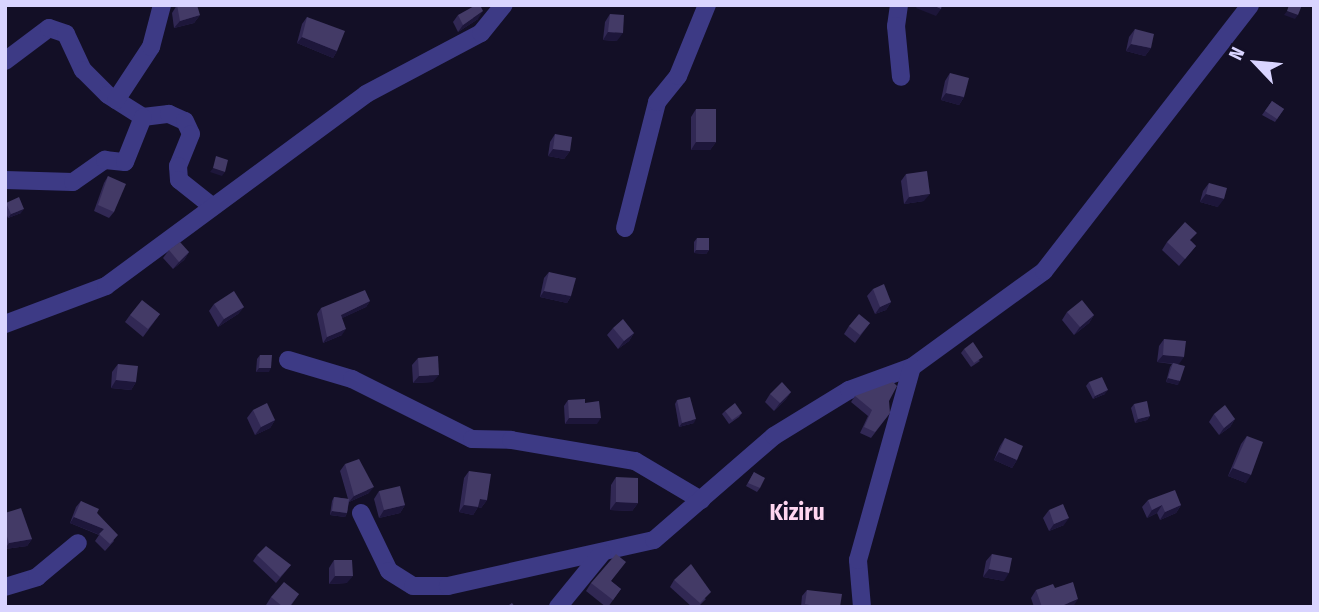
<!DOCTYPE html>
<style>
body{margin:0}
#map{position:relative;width:1319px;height:612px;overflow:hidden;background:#130f26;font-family:"Fira Sans Condensed",sans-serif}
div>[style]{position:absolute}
.minor>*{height:18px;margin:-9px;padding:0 9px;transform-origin:9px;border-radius:9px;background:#3d3a85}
.wall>*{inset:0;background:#312854}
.shaded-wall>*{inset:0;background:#1d163a}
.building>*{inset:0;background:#433a66}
span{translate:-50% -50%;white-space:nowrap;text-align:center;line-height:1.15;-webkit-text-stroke:6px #130f26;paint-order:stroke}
.quarter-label{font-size:23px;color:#ffd6f0;font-weight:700}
.frame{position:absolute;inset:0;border:7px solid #d9d4ff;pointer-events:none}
.north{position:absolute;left:1221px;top:28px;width:70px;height:70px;-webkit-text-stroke:5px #130f26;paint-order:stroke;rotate:296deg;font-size:19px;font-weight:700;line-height:28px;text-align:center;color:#d9d4ff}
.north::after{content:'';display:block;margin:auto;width:24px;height:32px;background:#d9d4ff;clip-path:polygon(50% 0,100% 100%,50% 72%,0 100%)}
</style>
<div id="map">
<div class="minor">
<i style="left:899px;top:5px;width:21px;rotate:98deg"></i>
<i style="left:896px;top:26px;width:51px;rotate:84.4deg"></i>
<i style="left:5px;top:61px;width:55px;rotate:-36.9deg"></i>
<i style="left:49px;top:28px;width:18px;rotate:19deg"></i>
<i style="left:66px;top:34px;width:40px;rotate:65deg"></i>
<i style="left:83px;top:70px;width:35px;rotate:45deg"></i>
<i style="left:108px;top:95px;width:41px;rotate:32.2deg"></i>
<i style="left:143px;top:117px;width:26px;rotate:-7deg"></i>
<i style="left:169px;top:114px;width:17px;rotate:24deg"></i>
<i style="left:185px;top:121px;width:14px;rotate:65deg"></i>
<i style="left:191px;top:134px;width:35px;rotate:112deg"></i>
<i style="left:178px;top:166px;width:14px;rotate:86deg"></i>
<i style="left:179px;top:180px;width:43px;rotate:38.5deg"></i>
<i style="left:116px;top:100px;width:64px;rotate:-56.6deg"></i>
<i style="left:151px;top:47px;width:43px;rotate:-75.3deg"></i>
<i style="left:5px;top:180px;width:68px;rotate:1.7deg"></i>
<i style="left:73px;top:182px;width:39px;rotate:-35deg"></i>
<i style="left:105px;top:160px;width:20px;rotate:6deg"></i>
<i style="left:125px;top:162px;width:48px;rotate:-68.2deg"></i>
<i style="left:625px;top:228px;width:130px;rotate:-75.7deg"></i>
<i style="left:657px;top:102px;width:33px;rotate:-51deg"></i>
<i style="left:678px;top:76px;width:77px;rotate:-67.8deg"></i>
<i style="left:5px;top:324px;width:108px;rotate:-20.6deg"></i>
<i style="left:106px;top:286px;width:323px;rotate:-36.4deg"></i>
<i style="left:366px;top:94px;width:130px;rotate:-27.9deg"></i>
<i style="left:481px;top:33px;width:36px;rotate:-51deg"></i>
<i style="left:288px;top:360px;width:67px;rotate:16.5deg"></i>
<i style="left:352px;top:379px;width:134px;rotate:26.6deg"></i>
<i style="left:472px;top:439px;width:39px;rotate:1deg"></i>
<i style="left:511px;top:440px;width:126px;rotate:9.6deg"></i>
<i style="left:635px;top:461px;width:77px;rotate:30.6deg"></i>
<i style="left:361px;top:513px;width:64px;rotate:64.2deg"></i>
<i style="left:389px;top:571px;width:28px;rotate:32deg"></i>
<i style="left:413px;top:586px;width:35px"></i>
<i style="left:448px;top:586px;width:211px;rotate:-12.6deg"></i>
<i style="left:654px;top:540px;width:159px;rotate:-40.9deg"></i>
<i style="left:774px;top:436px;width:88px;rotate:-31.5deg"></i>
<i style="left:849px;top:390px;width:67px;rotate:-20.1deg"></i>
<i style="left:912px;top:367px;width:163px;rotate:-36deg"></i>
<i style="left:1044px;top:271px;width:336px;rotate:-52.2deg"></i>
<i style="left:5px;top:587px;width:34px;rotate:-17deg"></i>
<i style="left:37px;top:577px;width:53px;rotate:-39.7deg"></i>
<i style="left:558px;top:607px;width:70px;rotate:-50.8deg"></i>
<i style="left:862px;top:607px;width:47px;rotate:-94.9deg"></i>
<i style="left:858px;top:560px;width:200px;rotate:-74.4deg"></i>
</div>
<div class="wall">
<i style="clip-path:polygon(177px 5px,200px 15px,194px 23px,174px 28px,172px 13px)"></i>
<i style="clip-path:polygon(610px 14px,617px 41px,603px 40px,605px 22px)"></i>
<i style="clip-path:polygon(458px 15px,478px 19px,458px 32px,453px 22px)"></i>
<i style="clip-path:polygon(307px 17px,337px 51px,333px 58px,297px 43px,302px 24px)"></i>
<i style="clip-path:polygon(1135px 29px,1151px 48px,1145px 56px,1126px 51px,1129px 37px)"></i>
<i style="clip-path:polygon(950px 73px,964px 97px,959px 105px,941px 100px,945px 81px)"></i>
<i style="clip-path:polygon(1272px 101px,1284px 109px,1275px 122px,1262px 115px)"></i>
<i style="clip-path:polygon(696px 109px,716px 142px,710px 150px,691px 150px,691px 117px)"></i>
<i style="clip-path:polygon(555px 134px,570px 151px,564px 159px,548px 156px,550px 142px)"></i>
<i style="clip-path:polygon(906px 174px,924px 201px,904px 204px,901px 181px)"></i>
<i style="clip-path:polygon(108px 176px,114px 212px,109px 218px,94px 211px,104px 183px)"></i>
<i style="clip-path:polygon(1209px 183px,1218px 207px,1200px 202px,1203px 191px)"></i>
<i style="clip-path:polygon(5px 203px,6px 203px,21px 213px,8px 218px,5px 211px)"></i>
<i style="clip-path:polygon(697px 238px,709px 250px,706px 254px,694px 253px,694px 242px)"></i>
<i style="clip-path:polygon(1191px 241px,1196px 246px,1179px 266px,1162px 250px,1167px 242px)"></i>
<i style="clip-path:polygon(169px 250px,189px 252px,184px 260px,173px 269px,163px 258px)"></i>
<i style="clip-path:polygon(549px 272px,571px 296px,567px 303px,540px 297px,544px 278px)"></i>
<i style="clip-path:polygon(873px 289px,891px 302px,886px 310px,875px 314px,867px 296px)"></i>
<i style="clip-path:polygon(370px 301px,366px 307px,342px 318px,342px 335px,323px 343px,317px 314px,321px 308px)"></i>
<i style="clip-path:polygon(214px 304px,244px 307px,238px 314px,218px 327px,209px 311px)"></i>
<i style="clip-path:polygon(1067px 312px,1094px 315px,1089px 323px,1074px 335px,1062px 320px)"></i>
<i style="clip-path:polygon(160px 314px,143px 337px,125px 322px,130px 315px)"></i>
<i style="clip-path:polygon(870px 323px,855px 343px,844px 334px,849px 326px)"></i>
<i style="clip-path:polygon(613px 328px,634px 333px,629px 341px,618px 349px,607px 335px)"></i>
<i style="clip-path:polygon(1164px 339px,1178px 364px,1178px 385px,1166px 382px,1170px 367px,1172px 364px,1157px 362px,1159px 346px)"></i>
<i style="clip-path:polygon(964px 349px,980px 361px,971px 367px,961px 353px)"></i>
<i style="clip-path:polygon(260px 355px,269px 372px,256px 372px,257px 359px)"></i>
<i style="clip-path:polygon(418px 358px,433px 382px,413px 383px,412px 365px)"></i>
<i style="clip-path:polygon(118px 364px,136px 382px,131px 390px,111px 388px,112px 372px)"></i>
<i style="clip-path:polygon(1089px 382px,1105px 394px,1093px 399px,1086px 386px)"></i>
<i style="clip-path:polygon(791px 392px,786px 399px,774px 411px,765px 402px,770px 394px)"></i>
<i style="clip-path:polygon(855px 396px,890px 413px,871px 438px,860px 433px,868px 416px,851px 402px)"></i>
<i style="clip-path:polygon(568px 400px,585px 403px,597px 424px,565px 424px,564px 406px)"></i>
<i style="clip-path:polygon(677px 400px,694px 423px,679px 427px,675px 404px)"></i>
<i style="clip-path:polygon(1134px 404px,1150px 416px,1147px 420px,1135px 423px,1131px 408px)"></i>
<i style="clip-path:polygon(253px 410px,275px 420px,270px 428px,255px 435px,247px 418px)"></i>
<i style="clip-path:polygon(725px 411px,742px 413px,739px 417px,729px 424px,722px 414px)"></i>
<i style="clip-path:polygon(1214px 414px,1235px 419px,1230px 427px,1219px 435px,1209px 422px)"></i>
<i style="clip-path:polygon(1247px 436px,1246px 483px,1228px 476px,1241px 444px)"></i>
<i style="clip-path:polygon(1005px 438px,1017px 460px,1012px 468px,994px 460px,1000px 446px)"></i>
<i style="clip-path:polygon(345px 464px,369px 493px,349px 502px,347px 513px,345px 517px,330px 515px,332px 501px,334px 497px,348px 499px,340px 471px)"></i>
<i style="clip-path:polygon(469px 471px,487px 500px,481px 508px,478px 507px,473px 515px,459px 512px,464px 478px)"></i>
<i style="clip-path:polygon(754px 472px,760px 488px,757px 492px,746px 486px)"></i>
<i style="clip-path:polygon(616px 477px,638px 503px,632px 511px,610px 510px,611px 485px)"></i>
<i style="clip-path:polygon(379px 491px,405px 505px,400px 513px,379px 518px,374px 499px)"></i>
<i style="clip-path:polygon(1148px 500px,1181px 505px,1176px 513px,1160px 520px,1157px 513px,1147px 518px,1142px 507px)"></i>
<i style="clip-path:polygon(81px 501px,97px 513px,114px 541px,105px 551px,95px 541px,99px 535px,70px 523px,76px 507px)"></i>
<i style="clip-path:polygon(1049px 510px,1064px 525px,1049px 531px,1043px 518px)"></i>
<i style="clip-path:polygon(5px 513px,32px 539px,27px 546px,5px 549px)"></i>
<i style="clip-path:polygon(992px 554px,1004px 581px,983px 577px,986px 561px)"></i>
<i style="clip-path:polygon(257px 555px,291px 565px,276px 583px,253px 561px)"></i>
<i style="clip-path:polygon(334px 560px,347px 583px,329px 584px,329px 568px)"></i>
<i style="clip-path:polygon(674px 580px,706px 599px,698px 607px,692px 607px,670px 587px)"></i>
<i style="clip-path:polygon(611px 581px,621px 589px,608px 607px,606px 607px,586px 591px,591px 583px)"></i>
<i style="clip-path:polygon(1055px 588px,1073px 607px,1034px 607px,1031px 598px,1036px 590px)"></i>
<i style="clip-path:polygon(807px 590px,840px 607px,801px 607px,802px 596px)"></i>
<i style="clip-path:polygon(299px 594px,290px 607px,269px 607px,266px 605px,271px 597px)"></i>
</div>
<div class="shaded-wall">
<i style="clip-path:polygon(918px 5px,932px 5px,941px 9px,936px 16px,916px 8px)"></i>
<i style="clip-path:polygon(483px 11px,478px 19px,458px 32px,463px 25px)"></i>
<i style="clip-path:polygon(1287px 11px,1298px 15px,1295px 19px,1284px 15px)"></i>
<i style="clip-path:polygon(200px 15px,194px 23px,174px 28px,180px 21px)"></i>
<i style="clip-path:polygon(608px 32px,623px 33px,617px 41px,603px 40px)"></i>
<i style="clip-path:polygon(302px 37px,337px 51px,333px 58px,297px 43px)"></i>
<i style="clip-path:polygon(1131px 44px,1151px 48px,1145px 56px,1126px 51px)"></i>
<i style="clip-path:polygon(946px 93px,964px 97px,959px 105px,941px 100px)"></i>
<i style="clip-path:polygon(696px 142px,716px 142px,710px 150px,691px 150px)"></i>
<i style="clip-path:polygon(553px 149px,570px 151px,564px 159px,548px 156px)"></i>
<i style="clip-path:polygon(213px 168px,225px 172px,222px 176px,210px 172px)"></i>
<i style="clip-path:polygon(930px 194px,924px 201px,904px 204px,909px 197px)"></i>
<i style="clip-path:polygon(1206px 194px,1224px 199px,1218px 207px,1200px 202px)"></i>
<i style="clip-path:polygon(24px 209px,21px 213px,8px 218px,11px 214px)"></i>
<i style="clip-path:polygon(696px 250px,709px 250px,706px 254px,694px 253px)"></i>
<i style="clip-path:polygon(189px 252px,184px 260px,173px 269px,179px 262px)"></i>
<i style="clip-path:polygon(544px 291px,571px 296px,567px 303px,540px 297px)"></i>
<i style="clip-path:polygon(370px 301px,366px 307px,336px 321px,341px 315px)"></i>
<i style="clip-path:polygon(891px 302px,886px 310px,875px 314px,880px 307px)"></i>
<i style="clip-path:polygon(244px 307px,238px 314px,218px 327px,224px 319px)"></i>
<i style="clip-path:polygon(1094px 315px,1089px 323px,1074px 335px,1080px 327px)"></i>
<i style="clip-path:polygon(346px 329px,342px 335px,323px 343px,327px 337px)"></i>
<i style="clip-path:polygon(634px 333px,629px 341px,618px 349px,624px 341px)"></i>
<i style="clip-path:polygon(1163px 355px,1184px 357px,1179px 364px,1157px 362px)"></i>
<i style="clip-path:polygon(259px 368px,271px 368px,269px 372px,256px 372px)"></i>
<i style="clip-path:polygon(439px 375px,433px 382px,413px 383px,419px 376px)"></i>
<i style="clip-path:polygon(1168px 378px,1180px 381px,1178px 385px,1166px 382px)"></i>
<i style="clip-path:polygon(116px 380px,136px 382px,131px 390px,111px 388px)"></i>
<i style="clip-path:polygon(1108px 390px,1105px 394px,1093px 399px,1095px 396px)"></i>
<i style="clip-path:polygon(791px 392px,786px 399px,774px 411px,780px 403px)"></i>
<i style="clip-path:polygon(1150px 416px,1147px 420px,1135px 423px,1138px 419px)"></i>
<i style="clip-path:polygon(569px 418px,601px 418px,597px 424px,565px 424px)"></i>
<i style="clip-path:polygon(696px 419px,694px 423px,679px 427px,682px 423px)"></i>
<i style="clip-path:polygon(1235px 419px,1230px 427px,1219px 435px,1224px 428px)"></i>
<i style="clip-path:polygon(275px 420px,270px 428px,255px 435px,261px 427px)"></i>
<i style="clip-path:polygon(999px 452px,1017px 460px,1012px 468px,994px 460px)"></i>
<i style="clip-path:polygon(1233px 468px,1251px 475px,1246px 483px,1228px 476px)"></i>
<i style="clip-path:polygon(374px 487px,369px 493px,349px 502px,354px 496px)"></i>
<i style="clip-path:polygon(480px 499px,487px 500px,481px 508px,478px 507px,473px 515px,459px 512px,464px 505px)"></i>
<i style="clip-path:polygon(616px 502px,638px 503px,632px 511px,610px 510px)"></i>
<i style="clip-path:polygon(405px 505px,400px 513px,379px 518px,384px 510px)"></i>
<i style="clip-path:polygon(1162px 505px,1157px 513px,1147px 518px,1152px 510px)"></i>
<i style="clip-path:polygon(1181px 505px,1176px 513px,1160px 520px,1165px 512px)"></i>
<i style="clip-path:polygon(332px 511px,347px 513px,345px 517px,330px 515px)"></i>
<i style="clip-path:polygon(74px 517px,104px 529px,100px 535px,70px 523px)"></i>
<i style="clip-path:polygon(1069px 518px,1064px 525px,1049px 531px,1054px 524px)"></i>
<i style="clip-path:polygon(32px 539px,27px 546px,5px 549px,9px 543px)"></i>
<i style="clip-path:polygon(989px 569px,1009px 573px,1004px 581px,983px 577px)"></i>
<i style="clip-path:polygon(335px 576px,353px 576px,347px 583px,329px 584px)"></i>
<i style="clip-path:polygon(1078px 599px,1073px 607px,1059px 607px)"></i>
</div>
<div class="building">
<i style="clip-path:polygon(177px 5px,197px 5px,200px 15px,180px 21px)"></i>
<i style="clip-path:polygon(476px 5px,480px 5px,483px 11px,463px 25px,458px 15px)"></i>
<i style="clip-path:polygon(932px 5px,942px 5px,941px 9px)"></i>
<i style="clip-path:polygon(1289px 5px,1302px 5px,1298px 15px,1287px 11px)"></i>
<i style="clip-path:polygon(610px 14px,624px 15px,623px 33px,608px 32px)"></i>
<i style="clip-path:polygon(307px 17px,345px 31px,337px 51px,302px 37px)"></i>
<i style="clip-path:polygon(1135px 29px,1154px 34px,1151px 48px,1131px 44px)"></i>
<i style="clip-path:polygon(950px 73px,969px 78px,964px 97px,946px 93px)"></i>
<i style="clip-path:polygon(1272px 101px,1284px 109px,1277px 119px,1265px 111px)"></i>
<i style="clip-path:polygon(696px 109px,716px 109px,716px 142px,696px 142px)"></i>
<i style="clip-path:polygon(555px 134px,572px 137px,570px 151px,553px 149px)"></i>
<i style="clip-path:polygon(216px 156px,228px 160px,225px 172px,213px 168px)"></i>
<i style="clip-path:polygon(927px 171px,930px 194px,909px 197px,906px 174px)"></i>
<i style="clip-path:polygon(108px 176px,126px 184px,114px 212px,98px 205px)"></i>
<i style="clip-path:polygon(1209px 183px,1227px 188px,1224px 199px,1206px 194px)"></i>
<i style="clip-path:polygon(19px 197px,24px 209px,11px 214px,6px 203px)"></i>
<i style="clip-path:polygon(1185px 222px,1197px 233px,1190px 240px,1196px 246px,1185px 259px,1167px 242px)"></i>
<i style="clip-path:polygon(697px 238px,709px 238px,709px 250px,696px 250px)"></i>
<i style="clip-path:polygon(180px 242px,189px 252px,179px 262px,169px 250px)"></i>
<i style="clip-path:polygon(549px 272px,576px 278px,571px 296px,544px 291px)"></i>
<i style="clip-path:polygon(884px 284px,891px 302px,880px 307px,873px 289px)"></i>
<i style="clip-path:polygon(365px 290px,370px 301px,341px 315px,346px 329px,327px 337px,321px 308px)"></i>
<i style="clip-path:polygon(234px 291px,244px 307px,224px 319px,214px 304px)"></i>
<i style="clip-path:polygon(142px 300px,160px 314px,148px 329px,130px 315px)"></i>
<i style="clip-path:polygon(1082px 300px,1094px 315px,1080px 327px,1067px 312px)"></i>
<i style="clip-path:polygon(859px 314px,870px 323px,860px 335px,849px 326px)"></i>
<i style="clip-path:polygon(623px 319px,634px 333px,624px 341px,613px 328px)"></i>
<i style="clip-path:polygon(1164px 339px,1186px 341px,1184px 357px,1163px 355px)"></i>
<i style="clip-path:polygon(973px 342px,983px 357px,974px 363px,964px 349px)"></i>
<i style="clip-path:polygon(260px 355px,272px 355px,271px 368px,259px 368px)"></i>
<i style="clip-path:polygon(438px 356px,439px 375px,419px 376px,418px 358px)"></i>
<i style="clip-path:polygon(1173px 363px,1185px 366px,1180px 381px,1168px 378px)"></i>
<i style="clip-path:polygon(118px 364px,138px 366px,136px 382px,116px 380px)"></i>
<i style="clip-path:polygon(1102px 377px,1108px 390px,1095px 396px,1089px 382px)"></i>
<i style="clip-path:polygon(782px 382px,791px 392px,780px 403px,770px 394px)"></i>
<i style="clip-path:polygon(893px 382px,897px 386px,889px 401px,890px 413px,875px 432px,864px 427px,872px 410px,855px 396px)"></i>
<i style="clip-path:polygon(690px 397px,696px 419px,682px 423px,677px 400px)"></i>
<i style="clip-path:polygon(585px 399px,585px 403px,599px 401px,601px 418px,569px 418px,568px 400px)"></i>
<i style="clip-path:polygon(1147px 401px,1150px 416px,1138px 419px,1134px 404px)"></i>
<i style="clip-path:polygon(267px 403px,275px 420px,261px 427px,253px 410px)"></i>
<i style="clip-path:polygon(735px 403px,742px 413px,732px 420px,725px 411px)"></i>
<i style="clip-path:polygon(1225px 405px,1235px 419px,1224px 428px,1214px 414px)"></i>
<i style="clip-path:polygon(1247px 436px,1263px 442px,1251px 475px,1233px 468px)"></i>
<i style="clip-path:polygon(1005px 438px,1023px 446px,1017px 460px,999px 452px)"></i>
<i style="clip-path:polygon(359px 459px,374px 487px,354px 496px,345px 464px)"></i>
<i style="clip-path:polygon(469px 471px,491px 474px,487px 500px,480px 499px,478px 507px,464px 505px)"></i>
<i style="clip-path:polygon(754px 472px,765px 478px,760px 488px,748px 483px)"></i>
<i style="clip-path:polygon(616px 477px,638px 478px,638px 503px,616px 502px)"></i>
<i style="clip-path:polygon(400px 486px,405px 505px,384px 510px,379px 491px)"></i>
<i style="clip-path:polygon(1175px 490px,1181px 505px,1165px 512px,1162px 505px,1152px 510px,1148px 500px)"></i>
<i style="clip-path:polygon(334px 497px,349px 499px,347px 513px,332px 511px)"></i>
<i style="clip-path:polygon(81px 501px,99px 509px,97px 513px,118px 535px,110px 544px,99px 534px,104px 529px,74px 517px)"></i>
<i style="clip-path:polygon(1063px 504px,1069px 518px,1054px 524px,1049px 510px)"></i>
<i style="clip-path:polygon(21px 508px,32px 539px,9px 543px,5px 530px,5px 513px)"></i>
<i style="clip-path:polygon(266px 546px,291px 565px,280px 577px,257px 555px)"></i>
<i style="clip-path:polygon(616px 554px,626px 562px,611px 581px,621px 589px,613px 600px,591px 583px)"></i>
<i style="clip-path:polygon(992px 554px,1012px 558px,1009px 573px,989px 569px)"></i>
<i style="clip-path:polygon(334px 560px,352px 560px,353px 576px,335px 576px)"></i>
<i style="clip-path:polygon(691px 564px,711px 592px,700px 603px,674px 580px)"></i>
<i style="clip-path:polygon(284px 582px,299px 594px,289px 607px,283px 607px,271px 597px)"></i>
<i style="clip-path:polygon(1073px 582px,1078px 599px,1059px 607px,1042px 607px,1036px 590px,1053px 584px,1055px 588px)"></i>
<i style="clip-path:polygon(807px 590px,842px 594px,840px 607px,819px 607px,805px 604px)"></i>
<i style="clip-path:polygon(512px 603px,515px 607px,506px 607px)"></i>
</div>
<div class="quarter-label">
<span style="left:797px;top:512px">Kiziru</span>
</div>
<div class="frame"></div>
<div class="north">N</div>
</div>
